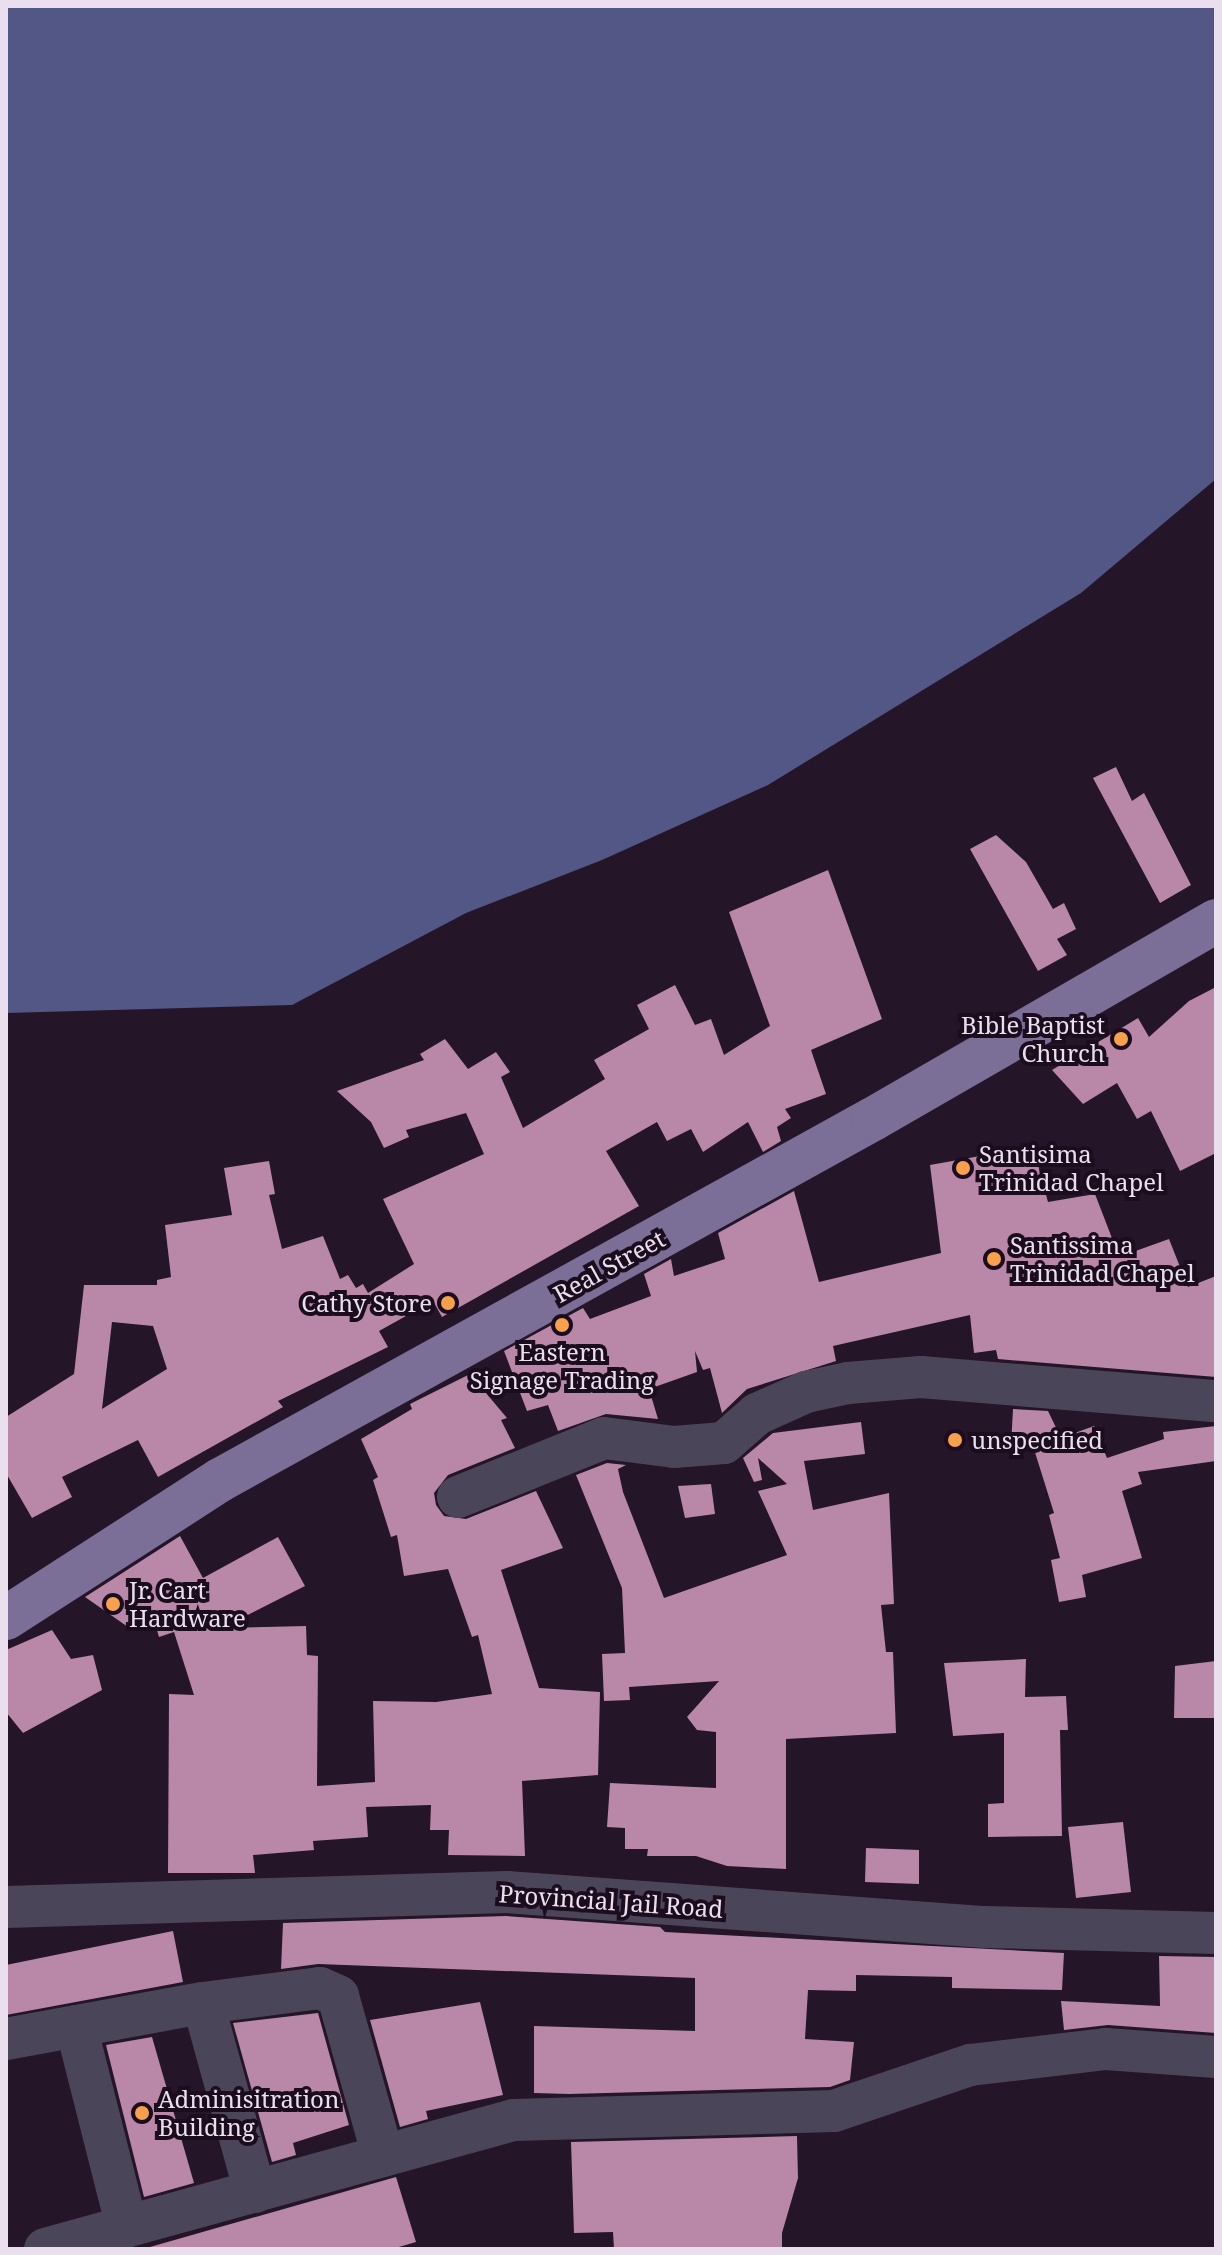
<!DOCTYPE html>
<style>
body{margin:0}
#map{position:relative;width:1222px;height:2255px;overflow:hidden;background:#241528;font-family:"Noto Serif",serif}
div>[style]{position:absolute}
.water>*{inset:0;background:#525786}
.building>*{inset:0;background:#b987a8}
.minor>*{height:42px;margin:-21px;padding:0 21px;transform-origin:21px;border-radius:21px;background:#4b4559}
.major>*{height:44px;margin:-22px;padding:0 22px;transform-origin:22px;border-radius:22px;background:#7b6e97}
.dots>*{width:22px;height:22px;translate:-50% -50%;box-sizing:border-box;border:4px solid #1b0c1e;border-radius:50%}
span{translate:-50% -50%;white-space:nowrap;text-align:center;line-height:1.15;-webkit-text-stroke:8px #1b0c1e;paint-order:stroke}
.poi-label{font-size:24px;color:#eadfed}
.right{translate:-100% -50%;text-align:right}
.left{translate:0 -50%;text-align:left}
.street-label{font-size:24px;color:#eadfed}
.frame{position:absolute;inset:0;border:8px solid #eadfed;pointer-events:none}
</style>
<div id="map">
<div class="water">
<i style="clip-path:polygon(6px 6px,1216px 6px,1216px 479px,1081px 593px,768px 785px,602px 860px,466px 913px,292px 1005px,6px 1013px)"></i>
</div>
<div class="building">
<i style="clip-path:polygon(1116px 767px,1132px 801px,1144px 793px,1191px 885px,1160px 903px,1093px 778px)"></i>
<i style="clip-path:polygon(996px 835px,1026px 862px,1053px 909px,1064px 903px,1076px 929px,1057px 939px,1067px 955px,1038px 971px,970px 849px)"></i>
<i style="clip-path:polygon(evenodd,828px 870px,882px 1019px,811px 1050px,826px 1094px,785px 1109px,791px 1118px,777px 1127px,781px 1141px,763px 1152px,748px 1122px,703px 1152px,691px 1129px,667px 1141px,657px 1122px,606px 1151px,639px 1206px,442px 1317px,433px 1301px,379px 1331px,388px 1347px,278px 1401px,283px 1407px,158px 1477px,138px 1440px,62px 1477px,72px 1497px,32px 1518px,6px 1473px,6px 1417px,74px 1374px,84px 1285px,157px 1285px,157px 1280px,171px 1277px,165px 1225px,232px 1215px,224px 1168px,269px 1161px,275px 1194px,269px 1195px,282px 1249px,323px 1236px,340px 1279px,348px 1275px,356px 1288px,363px 1284px,368px 1293px,414px 1264px,383px 1199px,484px 1154px,466px 1113px,406px 1130px,409px 1137px,384px 1148px,371px 1122px,337px 1091px,424px 1060px,420px 1054px,445px 1039px,468px 1069px,496px 1052px,510px 1072px,501px 1077px,523px 1128px,605px 1079px,594px 1060px,649px 1029px,637px 1005px,675px 985px,695px 1025px,711px 1019px,724px 1055px,770px 1026px,729px 912px,828px 870px,112px 1322px,153px 1326px,167px 1369px,102px 1409px,112px 1322px)"></i>
<i style="clip-path:polygon(1216px 987px,1216px 1153px,1180px 1171px,1151px 1111px,1137px 1119px,1117px 1083px,1083px 1104px,1052px 1070px,1138px 1018px,1149px 1037px,1189px 1001px)"></i>
<i style="clip-path:polygon(1008px 1151px,1011px 1167px,1037px 1161px,1048px 1202px,1095px 1194px,1115px 1246px,1127px 1243px,1130px 1253px,1169px 1239px,1188px 1287px,1216px 1276px,1216px 1377px,998px 1359px,996px 1350px,974px 1353px,970px 1315px,833px 1346px,836px 1361px,747px 1389px,722px 1413px,710px 1368px,703px 1370px,695px 1351px,697px 1372px,649px 1389px,658px 1419px,606px 1414px,558px 1431px,548px 1405px,527px 1411px,504px 1351px,583px 1308px,590px 1319px,651px 1296px,644px 1274px,671px 1259px,674px 1276px,725px 1259px,718px 1233px,794px 1191px,819px 1282px,941px 1253px,930px 1165px)"></i>
<i style="clip-path:polygon(470px 1374px,507px 1418px,501px 1420px,515px 1448px,448px 1475px,434px 1493px,436px 1505px,444px 1516px,466px 1519px,536px 1491px,563px 1548px,501px 1570px,539px 1688px,600px 1692px,598px 1775px,522px 1781px,525px 1856px,448px 1855px,449px 1830px,430px 1830px,431px 1805px,366px 1807px,368px 1837px,313px 1841px,314px 1850px,253px 1855px,255px 1873px,168px 1873px,169px 1694px,194px 1695px,174px 1632px,159px 1637px,152px 1614px,128px 1627px,85px 1597px,180px 1536px,203px 1578px,278px 1537px,305px 1586px,222px 1628px,306px 1626px,307px 1655px,318px 1656px,317px 1786px,375px 1782px,373px 1701px,436px 1702px,492px 1694px,478px 1635px,472px 1637px,448px 1569px,404px 1576px,397px 1535px,391px 1537px,373px 1480px,378px 1477px,361px 1439px,412px 1409px,410px 1404px)"></i>
<i style="clip-path:polygon(1013px 1409px,1048px 1411px,1061px 1438px,1094px 1426px,1107px 1458px,1164px 1439px,1163px 1432px,1216px 1426px,1216px 1461px,1138px 1472px,1142px 1484px,1122px 1491px,1142px 1558px,1082px 1575px,1086px 1597px,1059px 1602px,1051px 1560px,1060px 1558px,1049px 1515px,1054px 1513px,1033px 1446px,1011px 1445px)"></i>
<i style="clip-path:polygon(861px 1422px,865px 1454px,804px 1461px,813px 1510px,889px 1493px,894px 1604px,881px 1605px,886px 1652px,893px 1652px,896px 1733px,786px 1739px,786px 1869px,727px 1866px,696px 1856px,647px 1856px,648px 1849px,625px 1849px,625px 1828px,607px 1827px,610px 1783px,716px 1788px,716px 1732px,697px 1730px,687px 1717px,719px 1681px,629px 1687px,630px 1700px,604px 1701px,602px 1654px,625px 1653px,622px 1588px,576px 1475px,607px 1463px,626px 1465px,618px 1469px,623px 1492px,664px 1598px,787px 1555px,758px 1491px,787px 1484px,758px 1458px,762px 1480px,754px 1482px,743px 1458px,773px 1433px)"></i>
<i style="clip-path:polygon(711px 1484px,715px 1514px,685px 1518px,678px 1486px)"></i>
<i style="clip-path:polygon(52px 1630px,71px 1659px,93px 1655px,102px 1690px,23px 1733px,6px 1712px,6px 1650px)"></i>
<i style="clip-path:polygon(1026px 1659px,1025px 1697px,1066px 1696px,1068px 1730px,1060px 1730px,1062px 1836px,988px 1837px,988px 1804px,1004px 1803px,1004px 1733px,953px 1736px,944px 1663px)"></i>
<i style="clip-path:polygon(1216px 1661px,1216px 1718px,1174px 1718px,1175px 1666px)"></i>
<i style="clip-path:polygon(1123px 1822px,1131px 1892px,1076px 1898px,1068px 1827px)"></i>
<i style="clip-path:polygon(866px 1848px,919px 1850px,919px 1884px,865px 1882px)"></i>
<i style="clip-path:polygon(506px 1916px,660px 1927px,665px 1932px,1064px 1953px,1062px 1990px,952px 1988px,952px 1977px,856px 1975px,856px 1991px,808px 1990px,805px 2039px,854px 2042px,850px 2080px,830px 2087px,569px 2094px,534px 2093px,534px 2026px,695px 2031px,695px 1978px,318px 1964px,281px 1969px,283px 1923px)"></i>
<i style="clip-path:polygon(173px 1931px,183px 1982px,6px 2015px,6px 1965px)"></i>
<i style="clip-path:polygon(1159px 1956px,1216px 1957px,1216px 2033px,1108px 2025px,1064px 2030px,1061px 2001px,1160px 2006px)"></i>
<i style="clip-path:polygon(480px 2002px,503px 2095px,426px 2111px,428px 2119px,400px 2127px,370px 2020px)"></i>
<i style="clip-path:polygon(318px 2013px,349px 2125px,293px 2143px,296px 2155px,272px 2162px,233px 2023px)"></i>
<i style="clip-path:polygon(152px 2037px,194px 2183px,144px 2197px,106px 2045px)"></i>
<i style="clip-path:polygon(797px 2136px,798px 2178px,782px 2233px,782px 2249px,614px 2249px,613px 2232px,574px 2233px,571px 2142px)"></i>
<i style="clip-path:polygon(396px 2177px,416px 2242px,392px 2249px,143px 2249px)"></i>
</div>
<div class="minor">
<i style="left:458px;top:1497px;width:157px;rotate:-22deg"></i>
<i style="left:604px;top:1438px;width:71px;rotate:7.3deg"></i>
<i style="left:674px;top:1447px;width:50px;rotate:-4.6deg"></i>
<i style="left:724px;top:1443px;width:44px;rotate:-41.3deg"></i>
<i style="left:757px;top:1414px;width:54px;rotate:-24.2deg"></i>
<i style="left:806px;top:1392px;width:43px;rotate:-12.1deg"></i>
<i style="left:848px;top:1383px;width:73px;rotate:-4.7deg"></i>
<i style="left:921px;top:1377px;width:296px;rotate:4.7deg"></i>
<i style="left:6px;top:1907px;width:501px;rotate:-1.71deg"></i>
<i style="left:507px;top:1892px;width:479px;rotate:4.2deg"></i>
<i style="left:985px;top:1927px;width:231px;rotate:1.5deg"></i>
<i style="left:203px;top:2003px;width:196px;rotate:74.6deg"></i>
<i style="left:76px;top:2026px;width:207px;rotate:75.8deg"></i>
<i style="left:6px;top:2039px;width:200px;rotate:-10.4deg"></i>
<i style="left:203px;top:2003px;width:118px;rotate:-7.3deg"></i>
<i style="left:320px;top:1988px;width:20px;rotate:24deg"></i>
<i style="left:338px;top:1996px;width:166px;rotate:74.3deg"></i>
<i style="left:45px;top:2249px;width:486px;rotate:-15.4deg"></i>
<i style="left:514px;top:2120px;width:320px;rotate:-1.6deg"></i>
<i style="left:834px;top:2111px;width:144px;rotate:-18.7deg"></i>
<i style="left:970px;top:2065px;width:137px;rotate:-6.7deg"></i>
<i style="left:1106px;top:2049px;width:110px;rotate:4.2deg"></i>
</div>
<div class="major">
<i style="left:6px;top:1618px;width:255px;rotate:-32.8deg"></i>
<i style="left:220px;top:1480px;width:746px;rotate:-28.94deg"></i>
<i style="left:873px;top:1119px;width:396px;rotate:-30deg"></i>
</div>
<div class="dots">
<i style="left:1121px;top:1039px;background:#f9a04d"></i>
<i style="left:963px;top:1168px;background:#f9a04d"></i>
<i style="left:994px;top:1259px;background:#f9a04d"></i>
<i style="left:448px;top:1303px;background:#f9a04d"></i>
<i style="left:562px;top:1325px;background:#f9a04d"></i>
<i style="left:955px;top:1440px;background:#f9a04d"></i>
<i style="left:113px;top:1604px;background:#f9a04d"></i>
<i style="left:142px;top:2113px;background:#f9a04d"></i>
</div>
<div class="poi-label">
<span class="right" style="left:1105px;top:1039px">Bible Baptist<br>Church</span>
<span class="left" style="left:979px;top:1168px">Santisima<br>Trinidad Chapel</span>
<span class="left" style="left:1010px;top:1259px">Santissima<br>Trinidad Chapel</span>
<span class="right" style="left:432px;top:1303px">Cathy Store</span>
<span style="left:562px;top:1366px">Eastern<br>Signage Trading</span>
<span class="left" style="left:971px;top:1440px">unspecified</span>
<span class="left" style="left:129px;top:1604px">Jr. Cart<br>Hardware</span>
<span class="left" style="left:158px;top:2113px">Adminisitration<br>Building</span>
</div>
<div class="street-label">
<span style="left:609px;top:1266px;rotate:-29deg">Real Street</span>
<span style="left:611px;top:1901px;rotate:4deg">Provincial Jail Road</span>
</div>
<div class="frame"></div>
</div>
